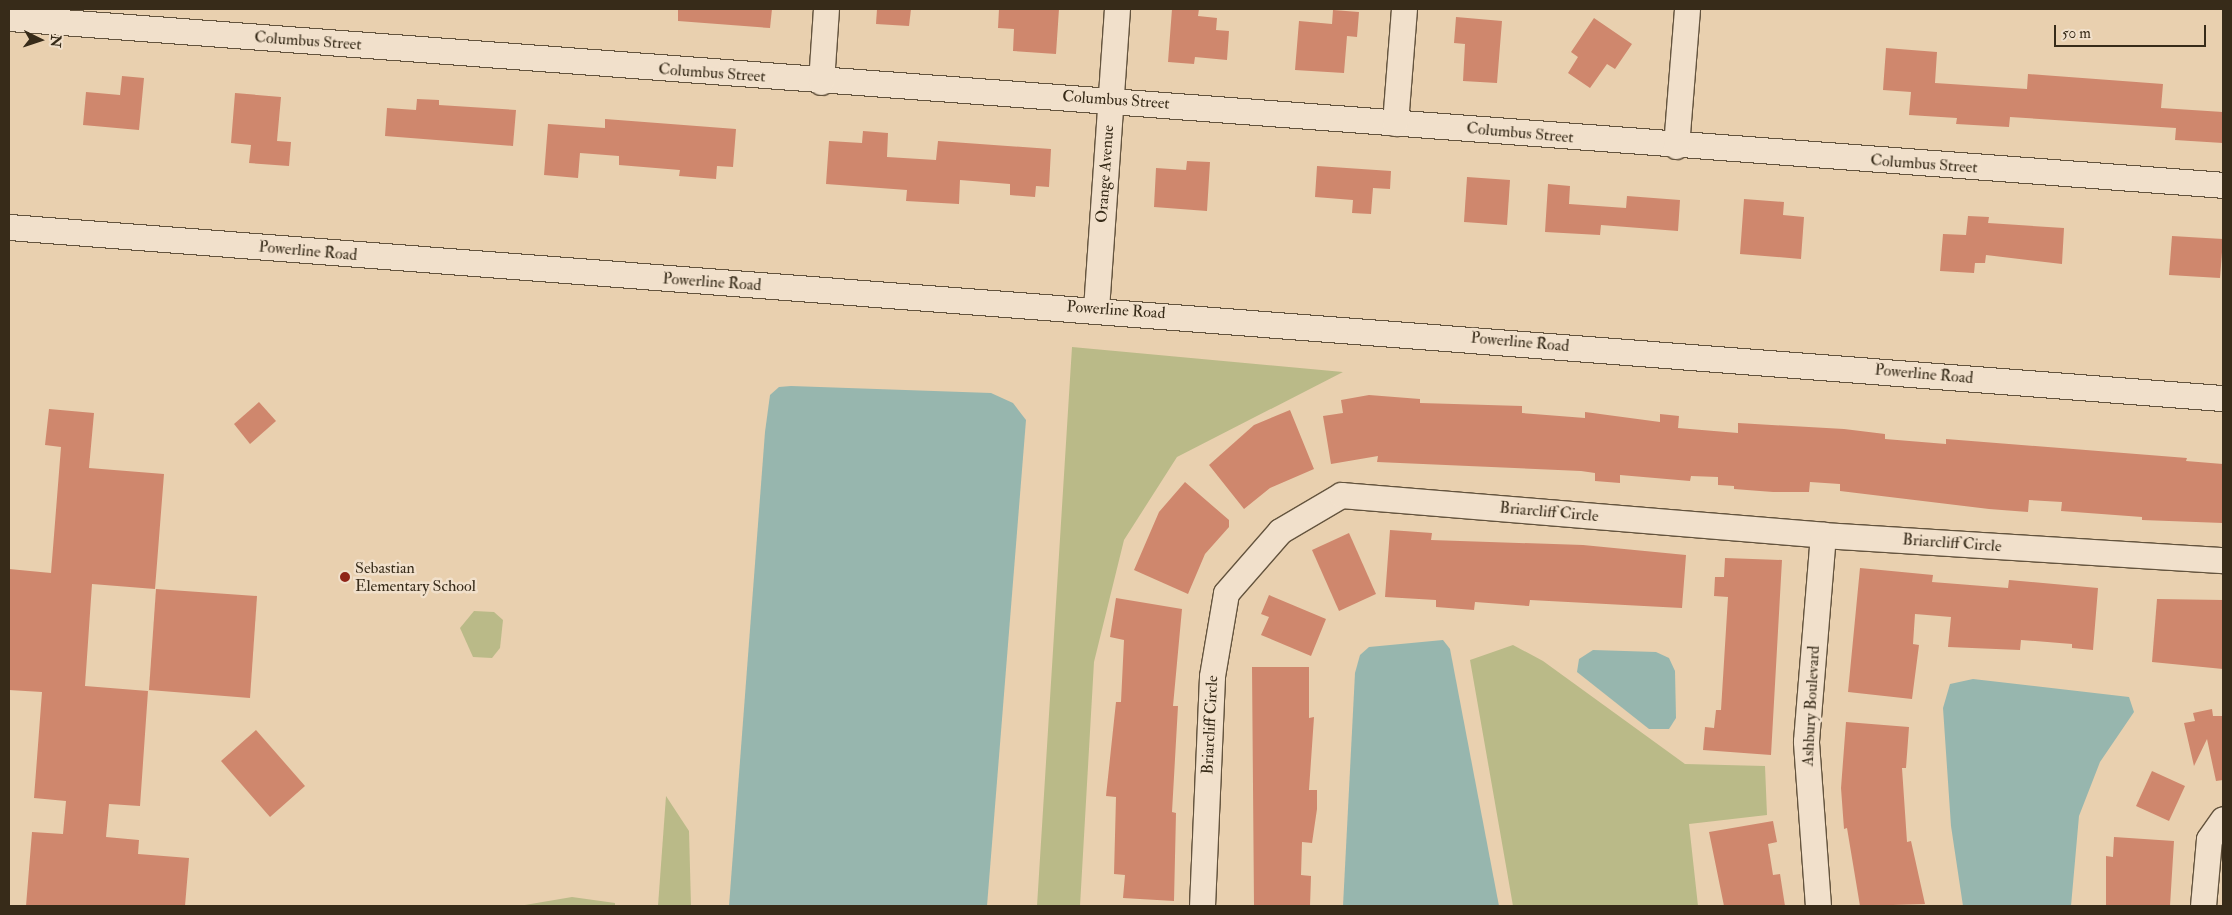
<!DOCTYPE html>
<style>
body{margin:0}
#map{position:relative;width:2232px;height:915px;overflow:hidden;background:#e9d0af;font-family:"IM FELL Double Pica",serif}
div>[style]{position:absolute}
.green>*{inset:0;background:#baba88}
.water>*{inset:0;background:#97b6ae}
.building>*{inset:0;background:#cf876d}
.roads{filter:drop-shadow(1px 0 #64543e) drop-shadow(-1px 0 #64543e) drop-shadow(0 1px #64543e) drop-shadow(0 -1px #64543e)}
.minor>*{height:25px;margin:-12.5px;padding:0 12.5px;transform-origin:12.5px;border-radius:12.5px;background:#f1e0cb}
.dots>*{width:14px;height:14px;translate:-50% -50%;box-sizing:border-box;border:2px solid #f1e0cb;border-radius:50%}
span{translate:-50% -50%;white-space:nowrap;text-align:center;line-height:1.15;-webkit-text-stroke:5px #f1e0cb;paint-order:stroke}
.street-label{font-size:16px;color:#372b19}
.poi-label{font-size:16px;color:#372b19}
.left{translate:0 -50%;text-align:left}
.frame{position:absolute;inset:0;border:10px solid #372b19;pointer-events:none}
.north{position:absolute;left:15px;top:15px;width:50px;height:50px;-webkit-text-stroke:4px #f1e0cb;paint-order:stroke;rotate:94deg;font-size:14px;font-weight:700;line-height:20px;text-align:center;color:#372b19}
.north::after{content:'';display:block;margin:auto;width:18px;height:22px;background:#372b19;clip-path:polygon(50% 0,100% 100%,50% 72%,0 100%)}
.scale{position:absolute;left:2054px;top:25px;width:152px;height:22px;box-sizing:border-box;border:2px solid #372b19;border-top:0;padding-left:6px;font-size:15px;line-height:18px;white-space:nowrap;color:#372b19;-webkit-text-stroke:4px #f1e0cb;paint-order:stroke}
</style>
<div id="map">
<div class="green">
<i style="clip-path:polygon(1072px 347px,1343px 372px,1177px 457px,1124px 540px,1094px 662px,1080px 906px,1037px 906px)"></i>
<i style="clip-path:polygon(474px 611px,494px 612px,503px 620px,500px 648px,492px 658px,473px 657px,460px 628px)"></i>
<i style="clip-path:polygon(1513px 645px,1543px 661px,1685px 764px,1765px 766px,1767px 815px,1689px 824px,1698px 906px,1513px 906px,1470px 660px)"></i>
<i style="clip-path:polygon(666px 796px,689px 831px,691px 906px,658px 906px)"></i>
<i style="clip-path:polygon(572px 897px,615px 903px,615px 906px,519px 906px)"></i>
</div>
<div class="water">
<i style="clip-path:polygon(791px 386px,991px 393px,1013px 403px,1026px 420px,987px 906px,729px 906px,765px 432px,770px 395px,779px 387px)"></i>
<i style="clip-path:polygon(1443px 640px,1450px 649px,1499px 906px,1343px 906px,1355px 673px,1360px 655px,1369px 647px)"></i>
<i style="clip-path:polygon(1593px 650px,1656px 652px,1669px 658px,1675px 671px,1676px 718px,1669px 729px,1649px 729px,1577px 672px,1579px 659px)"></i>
<i style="clip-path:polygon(1973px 679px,2129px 697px,2134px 712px,2100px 762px,2079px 816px,2071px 906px,1963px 906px,1951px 826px,1943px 708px,1950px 684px)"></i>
</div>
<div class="building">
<i style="clip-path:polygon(678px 9px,772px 9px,770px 28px,678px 21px)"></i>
<i style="clip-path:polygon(877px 9px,911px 9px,909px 26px,876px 24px)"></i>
<i style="clip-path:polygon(999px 9px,1059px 9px,1056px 54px,1013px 51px,1014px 29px,998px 28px)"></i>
<i style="clip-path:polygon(1172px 9px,1199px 9px,1198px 16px,1217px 18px,1216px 30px,1229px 31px,1227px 60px,1195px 57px,1194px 64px,1168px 62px)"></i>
<i style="clip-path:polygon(1333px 10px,1359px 12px,1357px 37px,1347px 36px,1344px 73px,1295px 70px,1299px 21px,1332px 24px)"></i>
<i style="clip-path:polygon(1456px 17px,1502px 21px,1497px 83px,1463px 81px,1465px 44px,1454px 43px)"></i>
<i style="clip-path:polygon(1594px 18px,1632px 44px,1615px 69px,1607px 64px,1590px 88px,1568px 73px,1578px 57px,1571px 52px)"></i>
<i style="clip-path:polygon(1886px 48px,1937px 52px,1935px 83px,2027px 89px,2028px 74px,2163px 84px,2161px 108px,2223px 112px,2223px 143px,2175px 140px,2176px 128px,2010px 117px,2009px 127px,1956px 124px,1957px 118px,1909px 115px,1911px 92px,1883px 90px)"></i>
<i style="clip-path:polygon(122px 76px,144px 78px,139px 130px,83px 125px,86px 92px,120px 95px)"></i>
<i style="clip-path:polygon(235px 93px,281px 97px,277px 141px,291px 142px,289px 166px,249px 163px,251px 145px,231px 143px)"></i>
<i style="clip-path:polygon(417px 99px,439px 100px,439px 105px,516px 110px,513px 146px,385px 136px,387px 108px,416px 110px)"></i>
<i style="clip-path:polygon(605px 119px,736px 129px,733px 167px,717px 166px,716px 179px,679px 176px,680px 170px,619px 165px,619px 156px,580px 153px,578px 178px,544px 175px,548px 124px,605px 128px)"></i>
<i style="clip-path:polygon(863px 131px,888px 133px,887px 157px,936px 160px,938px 141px,1051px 149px,1049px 187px,1036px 186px,1035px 197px,1010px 195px,1010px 184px,960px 180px,959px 204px,906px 201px,907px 190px,826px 184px,829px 141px,862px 143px)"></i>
<i style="clip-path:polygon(1187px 161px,1210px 162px,1207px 211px,1154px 207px,1156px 168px,1186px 170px)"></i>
<i style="clip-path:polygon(1317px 166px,1391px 171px,1390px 189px,1373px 188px,1371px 214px,1352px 213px,1353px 200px,1315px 197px)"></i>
<i style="clip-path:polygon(1467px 177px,1510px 180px,1507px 225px,1464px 222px)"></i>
<i style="clip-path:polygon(1548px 184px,1570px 186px,1569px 204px,1626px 208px,1627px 196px,1680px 200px,1678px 231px,1601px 225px,1600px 235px,1545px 232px)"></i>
<i style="clip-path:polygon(1744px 199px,1784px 202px,1783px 215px,1804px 217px,1801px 259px,1740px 254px)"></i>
<i style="clip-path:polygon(1968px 216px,1989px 217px,1988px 223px,2064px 228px,2062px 264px,1986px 255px,1985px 263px,1975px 263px,1974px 273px,1940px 271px,1943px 234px,1966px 235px)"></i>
<i style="clip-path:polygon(2172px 236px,2223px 239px,2220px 278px,2169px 275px)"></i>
<i style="clip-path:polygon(1369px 395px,1420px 399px,1420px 403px,1522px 406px,1522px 413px,1585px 418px,1585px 412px,1660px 422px,1660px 414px,1679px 416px,1678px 428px,1738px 433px,1738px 423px,1844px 429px,1885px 434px,1885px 439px,1946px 444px,1946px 439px,2187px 458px,2186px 461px,2223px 464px,2223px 523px,2142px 520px,2142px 517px,2061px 511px,2062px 502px,2029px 500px,2028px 512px,1989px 509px,1840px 491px,1840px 484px,1810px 482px,1809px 492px,1773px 492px,1734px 489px,1734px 486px,1718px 485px,1718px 477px,1691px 476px,1690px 481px,1620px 475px,1620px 483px,1595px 481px,1595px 473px,1581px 471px,1377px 462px,1378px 456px,1331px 464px,1323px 416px,1343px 413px,1341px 400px)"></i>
<i style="clip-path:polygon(259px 402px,276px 421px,250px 444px,234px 424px)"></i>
<i style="clip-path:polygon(49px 409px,94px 413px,89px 468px,164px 474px,155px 589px,92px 584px,85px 686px,148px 691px,140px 806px,109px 804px,106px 837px,139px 840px,138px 854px,189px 858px,185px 906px,26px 906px,32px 832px,63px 834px,66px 801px,34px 798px,42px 692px,9px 690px,9px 569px,51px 573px,61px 447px,45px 445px)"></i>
<i style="clip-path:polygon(1290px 410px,1314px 469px,1270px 488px,1244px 509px,1209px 465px,1254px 425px)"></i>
<i style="clip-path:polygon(1185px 482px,1229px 520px,1229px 527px,1205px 554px,1188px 594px,1134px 570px,1159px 512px)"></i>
<i style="clip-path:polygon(1390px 530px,1432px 533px,1431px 540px,1583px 545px,1686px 555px,1682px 608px,1530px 600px,1529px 606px,1475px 602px,1474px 610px,1436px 607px,1436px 600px,1385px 597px)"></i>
<i style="clip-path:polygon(1349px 533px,1376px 594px,1339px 611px,1312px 550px)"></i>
<i style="clip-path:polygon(1725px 558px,1782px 560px,1771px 755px,1703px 750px,1705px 727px,1714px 728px,1716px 710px,1721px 710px,1728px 597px,1714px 596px,1715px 577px,1724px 577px)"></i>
<i style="clip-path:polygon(1860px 568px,1933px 575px,1932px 582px,2008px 588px,2009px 580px,2098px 588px,2093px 650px,2072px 648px,2072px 644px,2021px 640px,2020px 650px,1948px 647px,1951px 617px,1915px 614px,1913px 644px,1919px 645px,1912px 699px,1848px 692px)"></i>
<i style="clip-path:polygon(156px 589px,257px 596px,250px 698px,149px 690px)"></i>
<i style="clip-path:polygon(1269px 595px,1326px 619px,1311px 656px,1261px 635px,1269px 617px,1261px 614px)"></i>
<i style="clip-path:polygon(1116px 598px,1182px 609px,1173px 706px,1178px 706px,1172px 812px,1176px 813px,1174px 901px,1123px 898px,1125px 875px,1114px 874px,1116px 797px,1106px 796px,1116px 702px,1121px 702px,1124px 640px,1110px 637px)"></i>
<i style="clip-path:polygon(2157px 599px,2223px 600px,2223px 669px,2152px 662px)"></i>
<i style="clip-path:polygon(1252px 667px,1309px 667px,1309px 718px,1314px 717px,1309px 790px,1317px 790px,1317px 809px,1312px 843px,1302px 842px,1301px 875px,1311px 876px,1310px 906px,1254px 906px)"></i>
<i style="clip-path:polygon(2212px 709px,2213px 716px,2223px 716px,2223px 780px,2216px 781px,2207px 739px,2194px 766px,2184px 723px,2195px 721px,2193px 713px)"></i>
<i style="clip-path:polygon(1846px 722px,1909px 727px,1906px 768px,1902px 768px,1907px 842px,1911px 841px,1925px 904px,1860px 906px,1847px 828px,1844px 829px,1841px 788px)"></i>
<i style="clip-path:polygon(256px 730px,305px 786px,270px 817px,221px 761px)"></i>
<i style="clip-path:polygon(2152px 771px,2185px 786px,2169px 821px,2136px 806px)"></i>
<i style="clip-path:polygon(1773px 821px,1777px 842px,1768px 844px,1773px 875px,1780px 874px,1785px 906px,1724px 906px,1709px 832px)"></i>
<i style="clip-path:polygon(2114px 837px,2174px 841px,2170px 906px,2106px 906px,2106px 856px,2113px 857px)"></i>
</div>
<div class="roads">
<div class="minor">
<i style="left:9px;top:18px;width:2220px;rotate:4.31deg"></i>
<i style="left:821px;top:82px;width:73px;rotate:-86.1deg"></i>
<i style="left:1395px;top:123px;width:114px;rotate:-85.5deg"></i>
<i style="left:1676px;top:146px;width:137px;rotate:-85.4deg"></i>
<i style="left:9px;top:227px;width:2221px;rotate:4.42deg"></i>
<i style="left:1096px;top:309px;width:301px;rotate:-86deg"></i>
<i style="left:1202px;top:906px;width:230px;rotate:-87.5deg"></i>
<i style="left:1212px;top:676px;width:84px;rotate:-80.4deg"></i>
<i style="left:1226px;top:593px;width:82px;rotate:-48.9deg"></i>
<i style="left:1280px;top:531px;width:71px;rotate:-30.5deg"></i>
<i style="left:1341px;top:495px;width:484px;rotate:4.7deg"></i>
<i style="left:1823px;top:535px;width:401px;rotate:3.6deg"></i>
<i style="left:1818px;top:906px;width:165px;rotate:-94.2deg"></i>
<i style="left:1806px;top:741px;width:207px;rotate:-85.3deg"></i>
<i style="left:2203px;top:906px;width:67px;rotate:-84.9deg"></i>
<i style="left:2209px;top:839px;width:24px;rotate:-55deg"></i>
</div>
</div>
<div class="dots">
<i style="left:345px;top:577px;background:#8f2418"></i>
</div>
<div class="street-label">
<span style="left:308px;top:41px;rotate:4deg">Columbus Street</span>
<span style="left:712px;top:73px;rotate:4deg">Columbus Street</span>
<span style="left:1116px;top:100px;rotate:4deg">Columbus Street</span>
<span style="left:1520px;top:133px;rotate:5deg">Columbus Street</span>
<span style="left:1924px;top:164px;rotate:4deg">Columbus Street</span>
<span style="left:1105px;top:174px;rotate:-86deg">Orange Avenue</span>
<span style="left:308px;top:251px;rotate:5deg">Powerline Road</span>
<span style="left:712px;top:282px;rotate:4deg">Powerline Road</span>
<span style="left:1116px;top:310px;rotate:4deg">Powerline Road</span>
<span style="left:1520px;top:342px;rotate:5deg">Powerline Road</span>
<span style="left:1924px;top:374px;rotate:5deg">Powerline Road</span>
<span style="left:1549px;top:512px;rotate:5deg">Briarcliff Circle</span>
<span style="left:1952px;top:543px;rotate:4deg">Briarcliff Circle</span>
<span style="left:1811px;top:706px;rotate:-87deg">Ashbury Boulevard</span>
<span style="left:1210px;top:725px;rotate:-87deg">Briarcliff Circle</span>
</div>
<div class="poi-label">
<span class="left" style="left:355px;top:577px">Sebastian<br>Elementary School</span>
</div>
<div class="frame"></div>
<div class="north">N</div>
<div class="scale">50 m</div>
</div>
